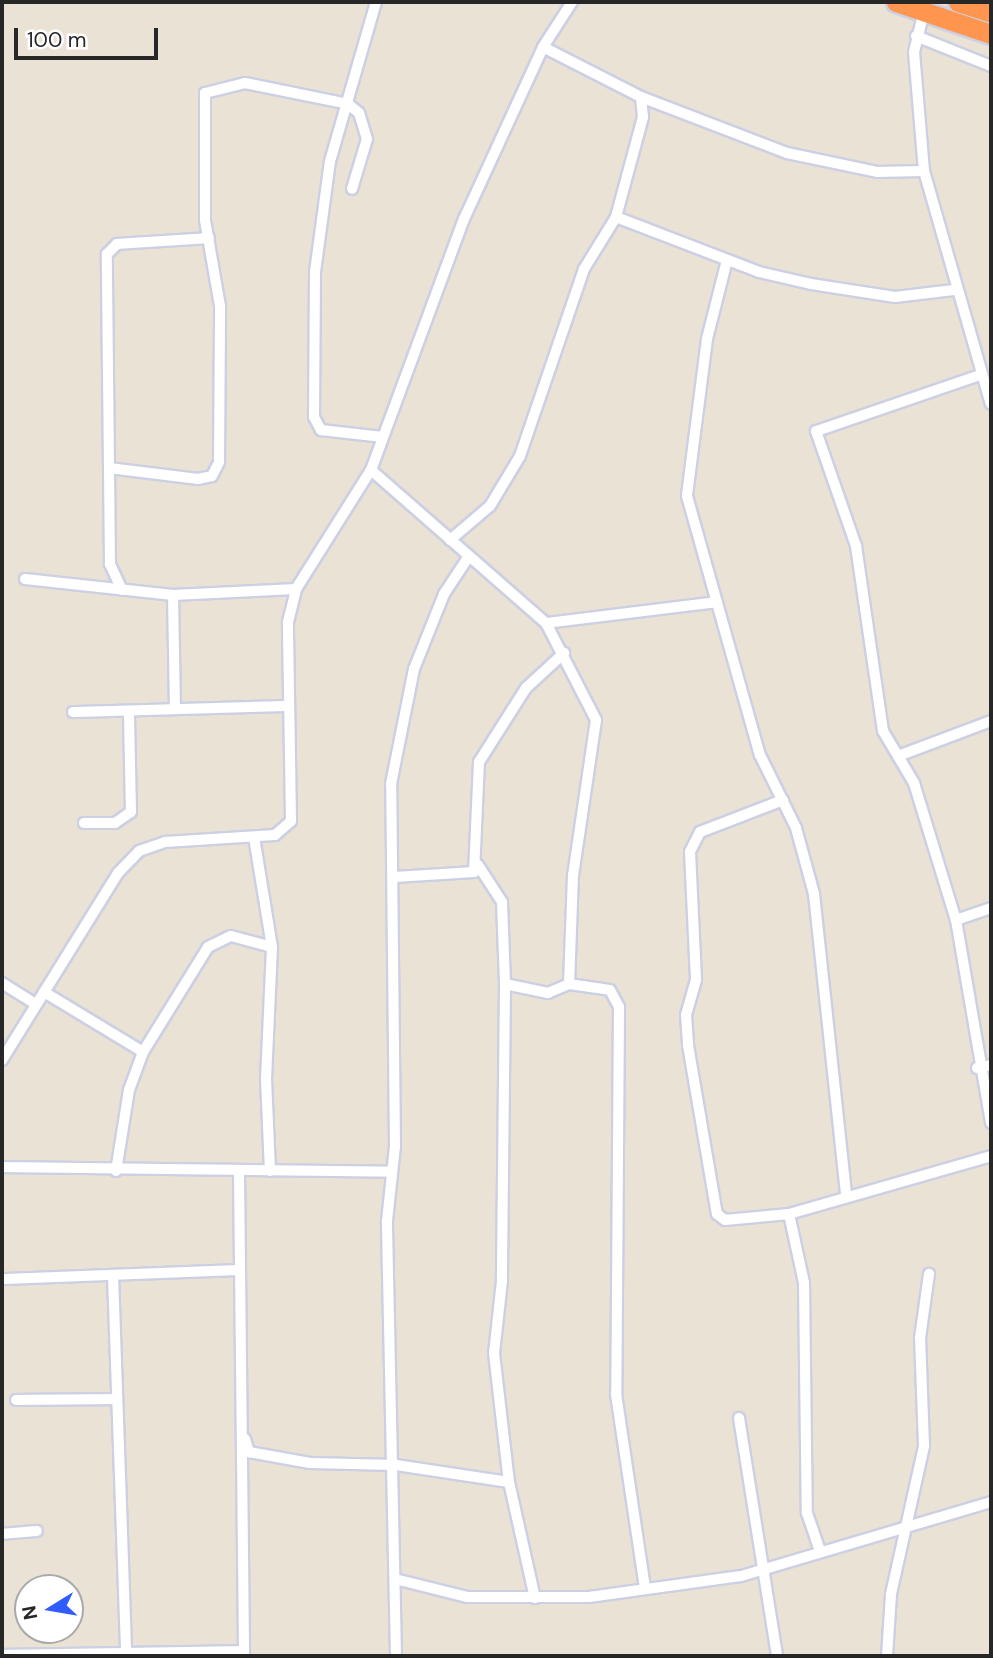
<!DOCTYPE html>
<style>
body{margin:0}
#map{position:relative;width:993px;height:1658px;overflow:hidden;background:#ebe2d6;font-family:"DM Sans",sans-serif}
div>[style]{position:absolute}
.roads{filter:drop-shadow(2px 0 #ccd0e2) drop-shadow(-2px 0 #ccd0e2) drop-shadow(0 2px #ccd0e2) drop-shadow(0 -2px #ccd0e2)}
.street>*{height:10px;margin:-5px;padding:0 5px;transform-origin:5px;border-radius:5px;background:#fff}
.highway>*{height:19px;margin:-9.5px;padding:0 9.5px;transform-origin:9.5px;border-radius:9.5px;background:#ff954e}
span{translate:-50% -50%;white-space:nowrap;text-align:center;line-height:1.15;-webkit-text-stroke:5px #fff;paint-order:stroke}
.frame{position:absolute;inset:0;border:4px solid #272727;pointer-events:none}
.north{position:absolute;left:14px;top:1574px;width:70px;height:70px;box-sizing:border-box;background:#fff;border:2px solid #a9a9a9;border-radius:50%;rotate:259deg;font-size:19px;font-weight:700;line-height:28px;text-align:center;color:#272727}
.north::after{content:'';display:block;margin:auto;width:24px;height:32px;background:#305cff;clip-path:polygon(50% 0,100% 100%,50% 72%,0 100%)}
.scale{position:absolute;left:14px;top:28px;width:144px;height:32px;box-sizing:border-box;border:4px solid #272727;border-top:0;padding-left:9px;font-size:21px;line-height:24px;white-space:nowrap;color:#272727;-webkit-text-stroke:5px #fff;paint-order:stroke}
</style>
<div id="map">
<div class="roads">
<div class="street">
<i style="left:376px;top:2px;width:166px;rotate:106.1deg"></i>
<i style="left:330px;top:161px;width:112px;rotate:97.7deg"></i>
<i style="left:315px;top:272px;width:145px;rotate:90.4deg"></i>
<i style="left:314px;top:417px;width:15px;rotate:62deg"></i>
<i style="left:321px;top:430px;width:62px;rotate:6.4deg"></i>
<i style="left:924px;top:11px;width:42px;rotate:103.7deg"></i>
<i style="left:914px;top:52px;width:119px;rotate:85.2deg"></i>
<i style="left:924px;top:171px;width:242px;rotate:74deg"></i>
<i style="left:916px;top:36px;width:81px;rotate:21.8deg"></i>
<i style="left:641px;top:97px;width:156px;rotate:21deg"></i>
<i style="left:787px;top:153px;width:92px;rotate:11.9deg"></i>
<i style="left:877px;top:172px;width:47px;rotate:-1.2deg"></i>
<i style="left:616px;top:217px;width:153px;rotate:21deg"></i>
<i style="left:759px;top:272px;width:53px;rotate:13deg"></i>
<i style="left:811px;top:284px;width:85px;rotate:8.8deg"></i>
<i style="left:895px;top:297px;width:59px;rotate:-6.8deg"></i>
<i style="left:727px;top:260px;width:81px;rotate:104.2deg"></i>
<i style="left:707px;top:339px;width:158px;rotate:97.3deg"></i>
<i style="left:687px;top:496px;width:269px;rotate:74.3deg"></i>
<i style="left:760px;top:755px;width:81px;rotate:63.7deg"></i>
<i style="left:796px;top:828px;width:68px;rotate:74.7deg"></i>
<i style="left:814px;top:894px;width:303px;rotate:83.9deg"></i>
<i style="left:980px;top:375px;width:173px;rotate:161.1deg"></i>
<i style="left:816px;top:431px;width:122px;rotate:70.8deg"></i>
<i style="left:856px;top:546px;width:187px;rotate:81.7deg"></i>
<i style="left:883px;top:731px;width:61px;rotate:59.2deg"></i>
<i style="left:914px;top:783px;width:143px;rotate:73deg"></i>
<i style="left:956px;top:920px;width:206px;rotate:80.2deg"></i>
<i style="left:109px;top:468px;width:90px;rotate:7deg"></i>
<i style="left:198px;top:479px;width:14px;rotate:-12deg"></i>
<i style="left:212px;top:476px;width:16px;rotate:-63deg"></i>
<i style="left:219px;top:462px;width:156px;rotate:-89.6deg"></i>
<i style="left:220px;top:306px;width:87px;rotate:-99.9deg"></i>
<i style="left:205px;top:220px;width:127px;rotate:-90deg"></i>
<i style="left:205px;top:93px;width:41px;rotate:-14deg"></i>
<i style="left:245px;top:83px;width:105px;rotate:11.5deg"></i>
<i style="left:348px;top:104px;width:14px;rotate:39deg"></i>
<i style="left:359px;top:113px;width:27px;rotate:73deg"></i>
<i style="left:367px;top:139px;width:52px;rotate:106.7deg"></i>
<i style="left:371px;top:470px;width:232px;rotate:41.2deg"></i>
<i style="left:546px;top:623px;width:109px;rotate:62.7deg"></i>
<i style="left:596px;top:720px;width:157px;rotate:98.4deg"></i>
<i style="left:573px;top:875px;width:109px;rotate:92.1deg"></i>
<i style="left:569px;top:984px;width:23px;rotate:157deg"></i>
<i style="left:548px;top:993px;width:44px;rotate:-168.2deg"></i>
<i style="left:505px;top:984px;width:297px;rotate:90.6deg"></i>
<i style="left:502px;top:1281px;width:72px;rotate:96.3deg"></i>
<i style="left:494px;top:1353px;width:130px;rotate:83.4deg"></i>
<i style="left:509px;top:1482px;width:119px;rotate:77.4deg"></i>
<i style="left:450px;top:540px;width:52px;rotate:-40.4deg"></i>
<i style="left:490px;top:506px;width:58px;rotate:-59deg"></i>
<i style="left:520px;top:456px;width:198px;rotate:-71.1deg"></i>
<i style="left:584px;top:269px;width:61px;rotate:-58.4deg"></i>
<i style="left:616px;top:217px;width:104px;rotate:-74.9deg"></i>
<i style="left:643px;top:117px;width:20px;rotate:-96deg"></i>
<i style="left:641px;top:97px;width:110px;rotate:-153deg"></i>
<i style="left:25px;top:579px;width:149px;rotate:6.2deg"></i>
<i style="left:173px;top:595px;width:123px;rotate:-2.8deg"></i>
<i style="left:122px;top:590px;width:29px;rotate:-115deg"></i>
<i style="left:110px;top:564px;width:310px;rotate:-90.6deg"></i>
<i style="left:107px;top:254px;width:14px;rotate:-45deg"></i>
<i style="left:117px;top:244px;width:92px;rotate:-3.7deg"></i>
<i style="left:173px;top:595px;width:114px;rotate:89deg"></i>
<i style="left:546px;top:623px;width:172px;rotate:-7deg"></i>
<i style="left:73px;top:712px;width:216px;rotate:-1.6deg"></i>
<i style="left:898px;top:756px;width:99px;rotate:-20.6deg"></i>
<i style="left:783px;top:800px;width:89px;rotate:158.9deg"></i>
<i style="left:700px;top:832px;width:22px;rotate:117deg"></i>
<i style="left:690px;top:852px;width:128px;rotate:87.3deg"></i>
<i style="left:696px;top:980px;width:36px;rotate:106deg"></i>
<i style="left:686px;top:1015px;width:30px;rotate:86deg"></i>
<i style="left:688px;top:1045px;width:171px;rotate:80.3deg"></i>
<i style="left:717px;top:1214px;width:10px;rotate:37deg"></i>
<i style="left:725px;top:1220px;width:64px;rotate:-5.4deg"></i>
<i style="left:789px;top:1214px;width:210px;rotate:-16deg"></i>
<i style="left:84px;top:823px;width:31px"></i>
<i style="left:115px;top:823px;width:19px;rotate:-35deg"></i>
<i style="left:131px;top:812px;width:99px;rotate:-91.2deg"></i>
<i style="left:254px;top:837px;width:111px;rotate:80.7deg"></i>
<i style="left:272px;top:947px;width:132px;rotate:92.6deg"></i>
<i style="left:266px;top:1079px;width:92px;rotate:87.5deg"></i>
<i style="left:478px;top:865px;width:44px;rotate:57deg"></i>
<i style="left:502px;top:902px;width:82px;rotate:87.9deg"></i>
<i style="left:395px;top:877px;width:79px;rotate:-3.6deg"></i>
<i style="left:474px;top:872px;width:110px;rotate:-87.4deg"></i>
<i style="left:479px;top:762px;width:88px;rotate:-57.6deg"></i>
<i style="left:526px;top:688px;width:52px;rotate:-42.6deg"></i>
<i style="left:956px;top:920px;width:37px;rotate:-19deg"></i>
<i style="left:2px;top:983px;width:40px;rotate:32deg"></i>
<i style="left:569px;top:984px;width:41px;rotate:8.3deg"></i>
<i style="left:610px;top:990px;width:19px;rotate:62deg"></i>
<i style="left:619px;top:1007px;width:387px;rotate:90.4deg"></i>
<i style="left:616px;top:1394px;width:196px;rotate:81.5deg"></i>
<i style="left:44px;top:992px;width:116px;rotate:31.2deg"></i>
<i style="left:2px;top:1060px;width:220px;rotate:-58.2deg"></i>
<i style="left:118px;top:873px;width:30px;rotate:-46deg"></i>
<i style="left:139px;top:851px;width:28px;rotate:-19deg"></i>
<i style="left:165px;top:842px;width:110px;rotate:-3.6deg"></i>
<i style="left:275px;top:835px;width:21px;rotate:-41deg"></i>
<i style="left:291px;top:821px;width:199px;rotate:-90.9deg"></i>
<i style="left:288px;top:622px;width:34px;rotate:-76deg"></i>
<i style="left:296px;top:589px;width:141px;rotate:-57.8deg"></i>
<i style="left:371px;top:470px;width:268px;rotate:-69.7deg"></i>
<i style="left:464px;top:219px;width:189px;rotate:-65.3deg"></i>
<i style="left:543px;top:47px;width:54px;rotate:-57.2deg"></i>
<i style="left:977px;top:1068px;width:14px;rotate:-12deg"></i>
<i style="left:2px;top:1167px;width:389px;rotate:0.7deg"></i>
<i style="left:116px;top:1171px;width:82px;rotate:-80.9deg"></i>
<i style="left:129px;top:1090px;width:40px;rotate:-69.8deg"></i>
<i style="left:143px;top:1052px;width:123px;rotate:-58.2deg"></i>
<i style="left:208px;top:947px;width:25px;rotate:-26deg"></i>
<i style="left:231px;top:936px;width:42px;rotate:15deg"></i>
<i style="left:239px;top:1171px;width:485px;rotate:89.4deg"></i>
<i style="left:789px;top:1214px;width:71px;rotate:77.7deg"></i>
<i style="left:804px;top:1283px;width:230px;rotate:89.3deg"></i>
<i style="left:807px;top:1513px;width:40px;rotate:71.1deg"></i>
<i style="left:113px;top:1276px;width:375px;rotate:88deg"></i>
<i style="left:2px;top:1279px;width:238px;rotate:-2.2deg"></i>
<i style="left:16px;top:1400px;width:100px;rotate:-0.6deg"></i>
<i style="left:739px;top:1418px;width:241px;rotate:80.9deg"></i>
<i style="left:245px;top:1439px;width:14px;rotate:73deg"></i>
<i style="left:249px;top:1452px;width:62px;rotate:10.2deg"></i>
<i style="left:310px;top:1463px;width:86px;rotate:1.3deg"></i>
<i style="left:396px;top:1465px;width:114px;rotate:8.6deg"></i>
<i style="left:2px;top:1534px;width:35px;rotate:-5deg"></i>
<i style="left:395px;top:1579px;width:74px;rotate:14deg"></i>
<i style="left:467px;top:1597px;width:122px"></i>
<i style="left:589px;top:1597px;width:153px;rotate:-7.9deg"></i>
<i style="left:741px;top:1576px;width:261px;rotate:-16.5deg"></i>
<i style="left:2px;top:1655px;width:242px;rotate:-0.9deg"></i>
<i style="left:396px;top:1656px;width:435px;rotate:-91.2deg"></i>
<i style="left:387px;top:1221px;width:75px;rotate:-83.9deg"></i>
<i style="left:395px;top:1146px;width:362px;rotate:-90.6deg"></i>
<i style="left:391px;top:784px;width:117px;rotate:-78.7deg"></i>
<i style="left:414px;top:669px;width:81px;rotate:-68.2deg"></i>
<i style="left:444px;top:594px;width:42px;rotate:-56.7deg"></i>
<i style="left:887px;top:1656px;width:62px;rotate:-86.3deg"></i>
<i style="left:891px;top:1594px;width:152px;rotate:-77.4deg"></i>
<i style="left:924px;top:1446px;width:108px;rotate:-92.1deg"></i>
<i style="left:920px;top:1338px;width:65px;rotate:-82deg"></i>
</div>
<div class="highway">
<i style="left:896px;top:2px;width:100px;rotate:18.6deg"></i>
<i style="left:958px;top:2px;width:35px;rotate:18deg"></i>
</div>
</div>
<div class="frame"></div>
<div class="north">N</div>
<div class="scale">100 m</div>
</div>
